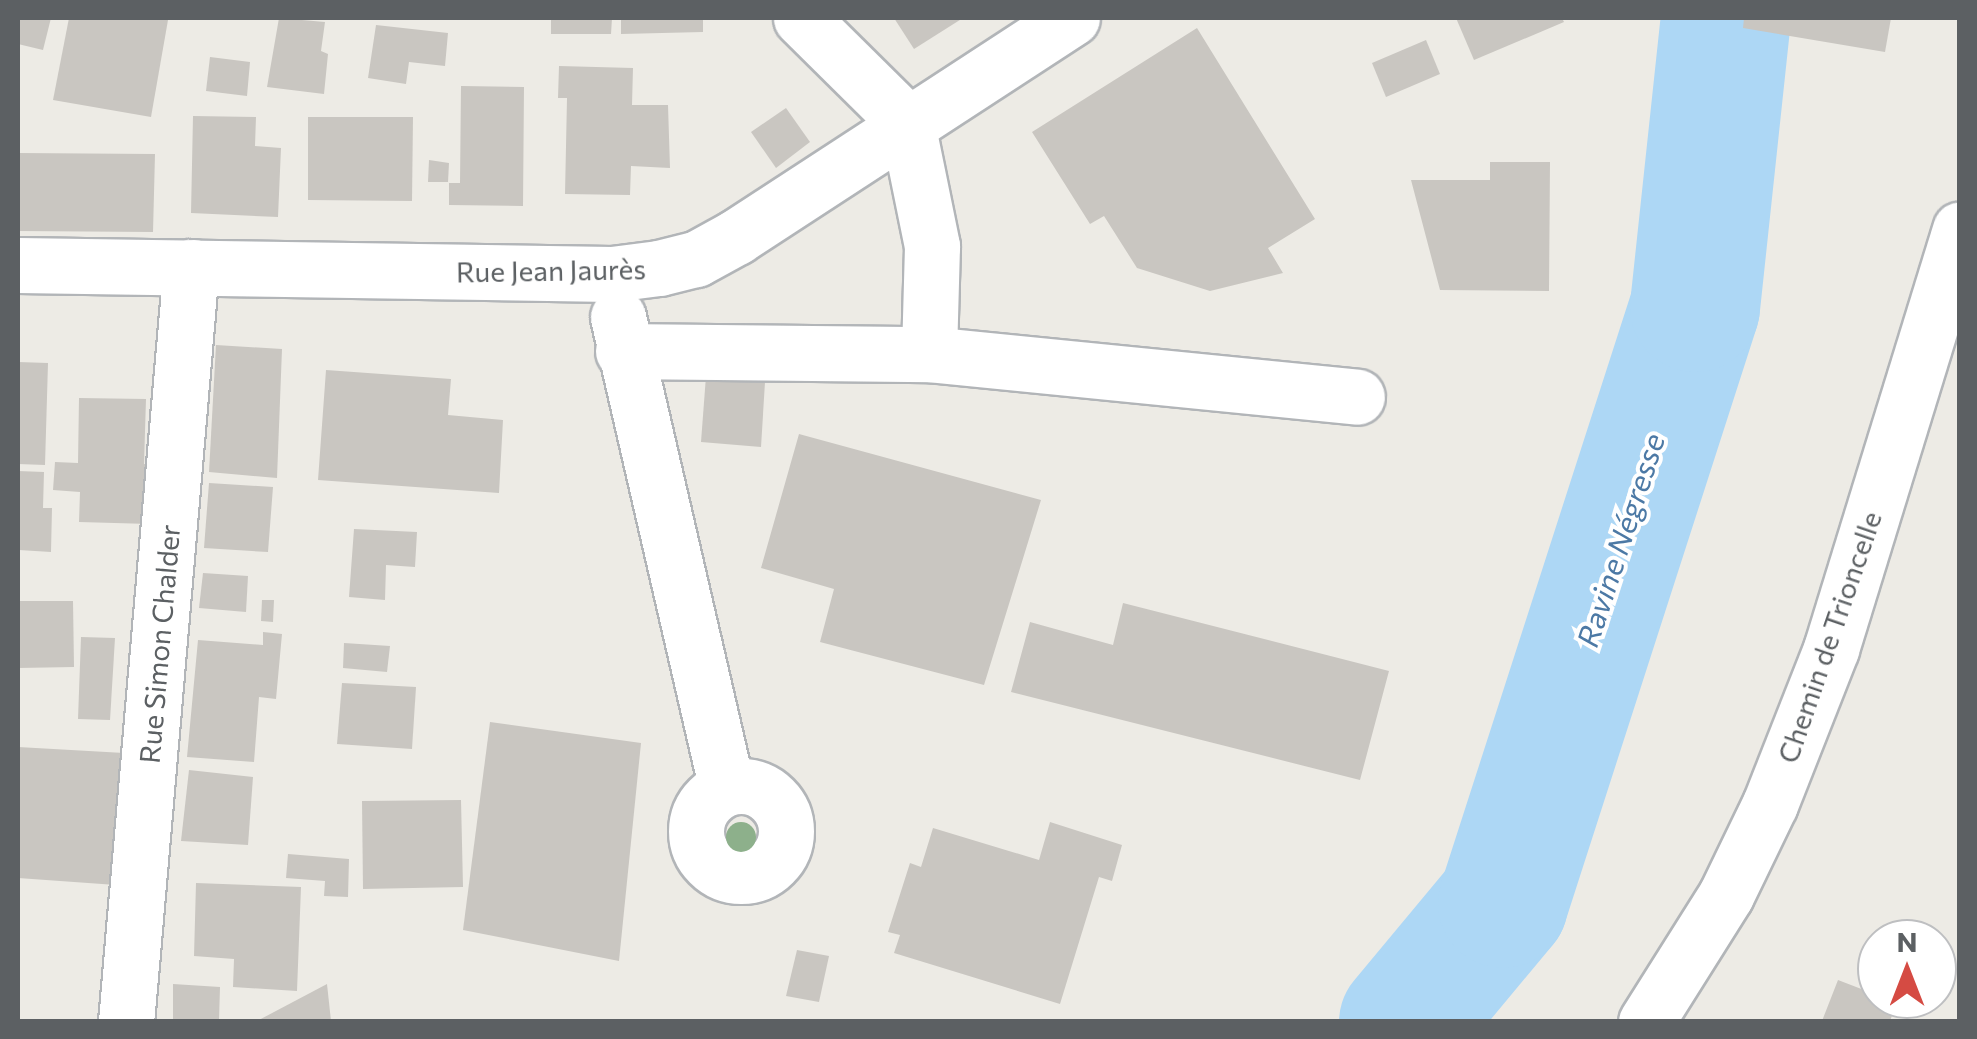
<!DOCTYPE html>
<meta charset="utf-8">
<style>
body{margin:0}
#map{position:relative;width:1977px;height:1039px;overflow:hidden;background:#edebe5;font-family:Commissioner,sans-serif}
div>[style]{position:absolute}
.river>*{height:130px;margin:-65px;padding:0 65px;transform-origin:65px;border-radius:65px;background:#add7f5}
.building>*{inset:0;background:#c9c6c1}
.roads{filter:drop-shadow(2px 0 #b2b5b8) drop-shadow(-2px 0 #b2b5b8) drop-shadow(0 2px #b2b5b8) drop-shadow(0 -2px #b2b5b8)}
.minor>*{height:55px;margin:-27.5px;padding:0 27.5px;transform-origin:27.5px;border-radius:27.5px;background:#fff}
.minor>.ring{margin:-27.5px;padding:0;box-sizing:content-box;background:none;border:55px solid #fff;border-radius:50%}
.trees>*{width:30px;height:30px;margin:-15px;border-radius:50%;background:#8db08b}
span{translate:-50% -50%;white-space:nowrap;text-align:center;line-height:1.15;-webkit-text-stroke:8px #fff;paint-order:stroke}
.street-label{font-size:28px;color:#5c6063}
.water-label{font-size:30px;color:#4c79a5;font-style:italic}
.frame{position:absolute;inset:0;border:20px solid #5c6063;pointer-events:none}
.north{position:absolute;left:1857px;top:919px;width:100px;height:100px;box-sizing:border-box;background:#fff;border:2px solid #bebfc1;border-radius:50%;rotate:0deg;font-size:28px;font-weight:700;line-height:40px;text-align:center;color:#5c6063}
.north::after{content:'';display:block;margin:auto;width:35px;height:45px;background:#d54b43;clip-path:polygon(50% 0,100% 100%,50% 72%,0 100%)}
</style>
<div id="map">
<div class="river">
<i style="left:1404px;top:1022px;width:155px;rotate:-50.2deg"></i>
<i style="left:1503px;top:903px;width:626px;rotate:-72.14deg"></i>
<i style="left:1695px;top:307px;width:291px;rotate:-83.9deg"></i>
</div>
<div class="building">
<i style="clip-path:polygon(18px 18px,51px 18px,43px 50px,18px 44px)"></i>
<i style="clip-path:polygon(69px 18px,168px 20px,151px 117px,53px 100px)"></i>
<i style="clip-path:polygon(279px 18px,325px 22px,321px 51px,328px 54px,324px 94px,267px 87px)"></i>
<i style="clip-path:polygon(551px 18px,612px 18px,611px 34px,551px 34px)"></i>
<i style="clip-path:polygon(621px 18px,703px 18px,703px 32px,621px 34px)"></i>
<i style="clip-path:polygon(894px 18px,963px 18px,914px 49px)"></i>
<i style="clip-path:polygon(1456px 18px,1562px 18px,1564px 22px,1474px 60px)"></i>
<i style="clip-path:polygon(1744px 18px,1891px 18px,1885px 52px,1743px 28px)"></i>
<i style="clip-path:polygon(376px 25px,448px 33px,445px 66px,409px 62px,406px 84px,368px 78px)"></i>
<i style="clip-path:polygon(1197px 28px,1315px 219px,1268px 248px,1283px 273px,1210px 291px,1137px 268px,1104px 216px,1090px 224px,1032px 132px)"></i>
<i style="clip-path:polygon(1426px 40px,1440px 74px,1386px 97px,1372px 63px)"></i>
<i style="clip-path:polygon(210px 57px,250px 62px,247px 96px,206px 91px)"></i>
<i style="clip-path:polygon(559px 66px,633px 68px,632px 105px,668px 105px,670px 168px,631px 166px,630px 195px,565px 194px,567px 98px,558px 98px)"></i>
<i style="clip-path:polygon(461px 86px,524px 87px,523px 206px,449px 205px,449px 183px,460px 183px)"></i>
<i style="clip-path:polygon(786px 108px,810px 142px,776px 168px,751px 132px)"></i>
<i style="clip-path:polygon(193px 116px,256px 117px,255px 146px,281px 148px,278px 217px,191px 213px)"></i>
<i style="clip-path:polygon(308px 117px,413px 117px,412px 201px,308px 200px)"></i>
<i style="clip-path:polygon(18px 153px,155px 154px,153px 232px,18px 231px)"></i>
<i style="clip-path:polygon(429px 160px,449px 163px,448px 182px,428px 182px)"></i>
<i style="clip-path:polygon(1490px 162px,1550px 162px,1549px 291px,1440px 290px,1411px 180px,1490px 180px)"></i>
<i style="clip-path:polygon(216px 345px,282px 349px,277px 478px,209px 472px)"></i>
<i style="clip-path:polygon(18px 362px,48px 363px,45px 465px,18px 464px)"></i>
<i style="clip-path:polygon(326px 370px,451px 379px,448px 415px,503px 420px,499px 493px,318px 480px)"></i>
<i style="clip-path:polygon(706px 376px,765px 382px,761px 447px,701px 442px)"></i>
<i style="clip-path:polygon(79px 398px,146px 399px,144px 464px,152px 465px,150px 524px,79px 522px,80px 492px,53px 490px,55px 462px,78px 463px)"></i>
<i style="clip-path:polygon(799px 434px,1041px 500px,984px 685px,820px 642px,834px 589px,761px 568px)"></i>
<i style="clip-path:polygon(18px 471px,44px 472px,43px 508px,52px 508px,51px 552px,19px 550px)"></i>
<i style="clip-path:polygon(209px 483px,273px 487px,268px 552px,204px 548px)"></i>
<i style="clip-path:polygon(354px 529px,417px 532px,415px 567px,386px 565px,385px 600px,349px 597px)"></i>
<i style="clip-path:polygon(203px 573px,248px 576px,246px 612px,199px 608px)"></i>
<i style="clip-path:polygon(262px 600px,274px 600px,273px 622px,261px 621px)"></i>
<i style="clip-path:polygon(18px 601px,73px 601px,74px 667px,18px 668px)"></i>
<i style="clip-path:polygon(1123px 603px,1389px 671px,1360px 780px,1011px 692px,1030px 622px,1113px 645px)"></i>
<i style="clip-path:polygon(263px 632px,282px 634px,276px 699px,259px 697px,254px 762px,187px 757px,198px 640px,263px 645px)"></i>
<i style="clip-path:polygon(81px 637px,115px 638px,110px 720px,78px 719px)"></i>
<i style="clip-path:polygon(344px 643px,390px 646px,387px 672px,343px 668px)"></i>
<i style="clip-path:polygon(342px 683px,416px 687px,412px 749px,337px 744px)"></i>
<i style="clip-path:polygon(490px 722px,641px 743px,619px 961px,463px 930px)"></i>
<i style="clip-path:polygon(18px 747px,124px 753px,116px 885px,18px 878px)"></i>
<i style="clip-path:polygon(189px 770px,253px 777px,248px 845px,181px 841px)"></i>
<i style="clip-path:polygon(461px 800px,463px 887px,363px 889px,362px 801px)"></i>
<i style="clip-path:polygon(1050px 822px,1122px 845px,1112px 881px,1099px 877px,1060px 1004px,894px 953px,900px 935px,888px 932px,910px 863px,921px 867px,933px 828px,1039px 860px)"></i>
<i style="clip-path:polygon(288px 854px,349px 859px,348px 897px,324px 896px,325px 881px,286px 878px)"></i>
<i style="clip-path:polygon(196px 883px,301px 887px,297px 991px,233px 987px,234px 959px,194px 956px)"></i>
<i style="clip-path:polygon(797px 950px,829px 956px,819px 1002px,786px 996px)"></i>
<i style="clip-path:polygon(1838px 980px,1877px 995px,1877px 999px,1897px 1002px,1890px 1021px,1822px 1021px)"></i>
<i style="clip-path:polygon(173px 984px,220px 987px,219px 1021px,173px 1021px)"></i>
<i style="clip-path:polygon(327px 984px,331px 1021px,257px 1021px)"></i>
</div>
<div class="roads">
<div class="minor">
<i style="left:801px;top:18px;width:149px;rotate:44.7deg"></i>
<i style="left:907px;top:123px;width:126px;rotate:78.5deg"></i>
<i style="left:932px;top:246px;width:108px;rotate:91.6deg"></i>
<i style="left:18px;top:265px;width:594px;rotate:0.87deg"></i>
<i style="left:612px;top:274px;width:47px;rotate:-7.3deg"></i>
<i style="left:659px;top:268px;width:38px;rotate:-14deg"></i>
<i style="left:696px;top:259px;width:46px;rotate:-28.8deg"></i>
<i style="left:736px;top:237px;width:401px;rotate:-33.1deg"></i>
<i style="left:618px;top:317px;width:483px;rotate:77deg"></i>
<i style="left:623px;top:351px;width:306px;rotate:0.6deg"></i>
<i style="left:929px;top:354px;width:430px;rotate:5.7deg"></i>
<i class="ring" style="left:696px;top:786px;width:35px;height:35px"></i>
<i style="left:126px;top:1022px;width:758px;rotate:-85.08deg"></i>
<i style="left:1646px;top:1022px;width:150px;rotate:-57.8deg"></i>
<i style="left:1726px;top:895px;width:101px;rotate:-64.2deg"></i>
<i style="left:1770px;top:804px;width:167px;rotate:-68.5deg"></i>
<i style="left:1831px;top:649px;width:439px;rotate:-72.9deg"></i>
</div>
</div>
<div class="trees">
<i style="left:741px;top:837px"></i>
</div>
<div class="street-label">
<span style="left:551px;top:270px;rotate:-1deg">Rue Jean Jaurès</span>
<span style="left:1829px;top:637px;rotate:-71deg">Chemin de Trioncelle</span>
<span style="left:159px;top:644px;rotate:-85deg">Rue Simon Chalder</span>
</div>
<div class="water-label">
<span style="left:1620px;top:540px;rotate:-72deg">Ravine Négresse</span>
</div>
<div class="frame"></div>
<div class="north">N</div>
</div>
